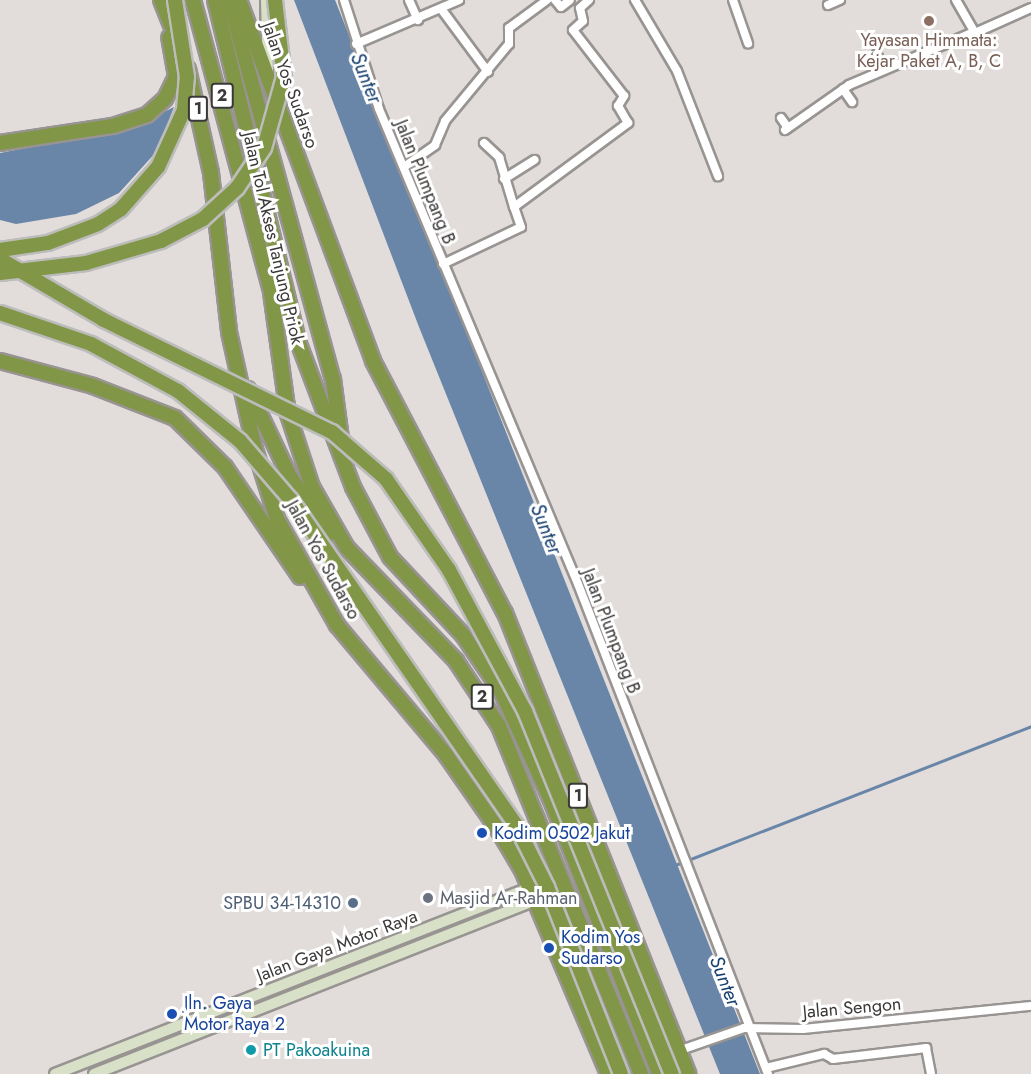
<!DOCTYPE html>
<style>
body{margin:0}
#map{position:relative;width:1031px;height:1074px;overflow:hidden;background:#e2dddb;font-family:Jost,sans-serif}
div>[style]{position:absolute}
.water>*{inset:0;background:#6986a9}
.stream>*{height:3px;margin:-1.5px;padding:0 1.5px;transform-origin:1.5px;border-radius:1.5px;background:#6986a9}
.roads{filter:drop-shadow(2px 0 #989492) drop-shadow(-2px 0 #989492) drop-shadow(0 2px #989492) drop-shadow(0 -2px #989492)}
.street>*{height:8px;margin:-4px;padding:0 4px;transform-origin:4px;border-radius:4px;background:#fff}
.secondary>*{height:10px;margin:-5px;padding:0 5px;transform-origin:5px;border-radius:5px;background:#d9e0c8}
.highway>*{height:14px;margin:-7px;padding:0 7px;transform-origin:7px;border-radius:7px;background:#819646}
.bridges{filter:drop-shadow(2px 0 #bcbcbb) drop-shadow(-2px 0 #bcbcbb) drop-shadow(0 2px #bcbcbb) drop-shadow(0 -2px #bcbcbb)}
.highway-bridge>*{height:14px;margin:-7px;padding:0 7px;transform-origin:7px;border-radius:7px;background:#819646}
.dots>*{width:16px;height:16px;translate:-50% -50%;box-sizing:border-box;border:3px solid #fff;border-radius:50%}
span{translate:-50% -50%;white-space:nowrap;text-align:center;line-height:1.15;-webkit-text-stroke:6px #fff;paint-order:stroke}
.shield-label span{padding:2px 4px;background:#fff;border:2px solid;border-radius:4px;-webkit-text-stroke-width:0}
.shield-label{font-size:16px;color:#3b3938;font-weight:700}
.education-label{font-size:18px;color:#785e54}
.street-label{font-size:18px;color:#3b3938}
.transit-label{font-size:18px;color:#164399}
.left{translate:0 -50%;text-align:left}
.worship-label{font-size:18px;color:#5b616d}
.service-label{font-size:18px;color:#4e5e75}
.right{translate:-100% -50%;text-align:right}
.culture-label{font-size:18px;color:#0d838f}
.water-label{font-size:20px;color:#17416f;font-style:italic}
</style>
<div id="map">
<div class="water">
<i style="clip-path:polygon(294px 0,335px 0,760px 1074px,720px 1074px,419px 327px)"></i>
<i style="clip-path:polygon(174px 107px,157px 151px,119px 193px,76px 214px,16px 224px,0 220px,0 153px,131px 128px)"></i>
</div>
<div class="stream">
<i style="left:675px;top:865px;width:382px;rotate:-21.3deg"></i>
</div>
<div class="roads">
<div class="street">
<i style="left:344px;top:0;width:114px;rotate:72.2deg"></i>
<i style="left:379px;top:109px;width:515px;rotate:67.27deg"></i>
<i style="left:578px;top:584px;width:526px;rotate:68.81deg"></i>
<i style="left:409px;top:0;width:22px;rotate:66deg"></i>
<i style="left:555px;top:0;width:9px;rotate:49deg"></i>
<i style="left:561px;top:7px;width:11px;rotate:-38deg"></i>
<i style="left:635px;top:0;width:82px;rotate:59.4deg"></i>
<i style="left:677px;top:71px;width:113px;rotate:68.7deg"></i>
<i style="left:733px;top:0;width:46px;rotate:70.8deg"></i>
<i style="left:956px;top:0;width:38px;rotate:60deg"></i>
<i style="left:975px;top:33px;width:61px;rotate:-24.1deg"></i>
<i style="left:828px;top:5px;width:13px;rotate:-23deg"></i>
<i style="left:442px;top:10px;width:77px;rotate:53.4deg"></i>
<i style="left:356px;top:44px;width:112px;rotate:-23.1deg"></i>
<i style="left:877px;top:54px;width:17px;rotate:73deg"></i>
<i style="left:843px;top:89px;width:16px;rotate:55deg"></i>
<i style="left:781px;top:118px;width:12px;rotate:55deg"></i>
<i style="left:785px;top:130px;width:78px;rotate:-35.1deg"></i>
<i style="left:849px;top:85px;width:136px;rotate:-23deg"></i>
<i style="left:484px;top:143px;width:21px;rotate:43deg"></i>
<i style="left:499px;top:157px;width:52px;rotate:73.3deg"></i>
<i style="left:404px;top:167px;width:38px;rotate:-35deg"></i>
<i style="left:435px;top:145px;width:26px;rotate:-67deg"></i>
<i style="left:445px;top:121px;width:100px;rotate:-50.3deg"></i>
<i style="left:509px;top:44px;width:16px;rotate:-90deg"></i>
<i style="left:509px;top:28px;width:47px;rotate:-36.4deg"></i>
<i style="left:504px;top:179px;width:36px;rotate:-32deg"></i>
<i style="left:443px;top:264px;width:86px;rotate:-25.4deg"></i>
<i style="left:521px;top:227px;width:21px;rotate:-109deg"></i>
<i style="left:514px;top:207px;width:142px;rotate:-36.4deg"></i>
<i style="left:628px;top:123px;width:20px;rotate:-120deg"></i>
<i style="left:618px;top:106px;width:12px;rotate:-59deg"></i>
<i style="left:624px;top:96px;width:83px;rotate:-127.7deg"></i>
<i style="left:573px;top:30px;width:13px;rotate:-42deg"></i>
<i style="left:583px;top:21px;width:13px;rotate:-103deg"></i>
<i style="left:580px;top:8px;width:12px;rotate:-42deg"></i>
<i style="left:678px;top:1051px;width:70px;rotate:-19.2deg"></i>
<i style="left:744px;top:1028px;width:59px;rotate:1deg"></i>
<i style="left:803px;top:1029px;width:229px;rotate:-5.8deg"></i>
<i style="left:766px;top:1068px;width:60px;rotate:-13.6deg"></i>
<i style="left:824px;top:1054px;width:10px;rotate:29deg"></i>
<i style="left:833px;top:1059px;width:94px;rotate:-6.7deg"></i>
<i style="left:926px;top:1048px;width:26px;rotate:79deg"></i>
</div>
<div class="secondary">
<i style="left:266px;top:0;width:70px;rotate:88.4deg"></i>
<i style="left:55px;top:1074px;width:509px;rotate:-21.43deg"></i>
<i style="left:94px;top:1074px;width:474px;rotate:-21.5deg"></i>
</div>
<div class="highway">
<i style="left:161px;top:0;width:48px;rotate:68.2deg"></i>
<i style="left:193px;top:0;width:302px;rotate:75deg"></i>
<i style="left:271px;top:292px;width:123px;rotate:82.1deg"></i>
<i style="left:288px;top:414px;width:77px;rotate:71.8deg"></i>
<i style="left:312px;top:487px;width:70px;rotate:60.2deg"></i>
<i style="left:347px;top:548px;width:157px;rotate:46deg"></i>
<i style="left:456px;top:661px;width:78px;rotate:56.5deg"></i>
<i style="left:499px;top:726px;width:376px;rotate:67.8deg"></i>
<i style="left:215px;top:0;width:354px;rotate:76.3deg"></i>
<i style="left:299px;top:344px;width:153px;rotate:69.3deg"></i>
<i style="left:353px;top:487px;width:79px;rotate:62.1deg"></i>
<i style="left:390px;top:557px;width:107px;rotate:46.9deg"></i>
<i style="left:463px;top:635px;width:68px;rotate:55.8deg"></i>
<i style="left:501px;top:691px;width:118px;rotate:65.4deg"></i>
<i style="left:550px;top:798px;width:297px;rotate:68.4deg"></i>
<i style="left:229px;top:0;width:393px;rotate:74.7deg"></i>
<i style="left:333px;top:379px;width:61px;rotate:82.4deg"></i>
<i style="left:239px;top:0;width:385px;rotate:69.6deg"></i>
<i style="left:373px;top:361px;width:284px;rotate:62.4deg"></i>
<i style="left:505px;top:613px;width:496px;rotate:68.3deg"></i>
<i style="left:188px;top:69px;width:107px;rotate:77.5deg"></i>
<i style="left:211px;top:173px;width:160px;rotate:83.5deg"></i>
<i style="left:229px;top:332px;width:120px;rotate:77.5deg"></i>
<i style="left:255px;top:449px;width:73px;rotate:72.6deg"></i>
<i style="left:277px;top:519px;width:122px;rotate:60.5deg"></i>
<i style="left:337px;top:625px;width:170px;rotate:50deg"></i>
<i style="left:446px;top:755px;width:89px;rotate:55.1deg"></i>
<i style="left:497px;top:828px;width:49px;rotate:59.2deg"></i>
<i style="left:522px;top:870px;width:221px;rotate:67.1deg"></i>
<i style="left:0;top:143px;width:114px;rotate:-8.6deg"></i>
<i style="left:113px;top:126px;width:36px;rotate:-18deg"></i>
<i style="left:147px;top:115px;width:24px;rotate:-42deg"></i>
<i style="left:165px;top:99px;width:25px;rotate:-64deg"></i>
<i style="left:176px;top:76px;width:39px;rotate:-100deg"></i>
<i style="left:0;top:361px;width:96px;rotate:15deg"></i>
<i style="left:93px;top:386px;width:88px;rotate:21.3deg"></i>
<i style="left:175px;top:418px;width:70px;rotate:44.4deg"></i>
<i style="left:225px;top:467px;width:133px;rotate:55.7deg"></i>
<i style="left:248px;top:389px;width:95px;rotate:64.5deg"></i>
<i style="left:289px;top:475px;width:71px;rotate:55.9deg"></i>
</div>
</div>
<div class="bridges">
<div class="highway-bridge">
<i style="left:0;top:250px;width:49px;rotate:-8.3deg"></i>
<i style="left:48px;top:243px;width:53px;rotate:-20.8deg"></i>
<i style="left:98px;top:224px;width:27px;rotate:-33deg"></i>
<i style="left:121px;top:209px;width:56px;rotate:-48.6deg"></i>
<i style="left:158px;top:167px;width:63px;rotate:-65.5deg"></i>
<i style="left:184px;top:110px;width:33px;rotate:-85deg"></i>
<i style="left:187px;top:77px;width:78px;rotate:-98.9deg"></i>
<i style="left:0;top:259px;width:121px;rotate:30.4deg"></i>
<i style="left:104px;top:320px;width:254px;rotate:26.2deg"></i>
<i style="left:332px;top:432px;width:72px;rotate:41deg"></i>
<i style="left:386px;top:479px;width:111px;rotate:55.3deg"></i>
<i style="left:449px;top:570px;width:160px;rotate:61.7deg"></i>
<i style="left:525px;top:711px;width:392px;rotate:68deg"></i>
<i style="left:0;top:273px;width:87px;rotate:-6.6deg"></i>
<i style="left:86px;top:263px;width:78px;rotate:-16.3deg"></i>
<i style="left:161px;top:241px;width:47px;rotate:-27.6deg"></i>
<i style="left:203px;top:219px;width:46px;rotate:-42.4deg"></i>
<i style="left:237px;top:188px;width:48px;rotate:-56deg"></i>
<i style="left:264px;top:148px;width:74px;rotate:-74.3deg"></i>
<i style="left:284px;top:77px;width:78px;rotate:-96.7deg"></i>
<i style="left:0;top:313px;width:96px;rotate:18.8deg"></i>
<i style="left:91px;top:344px;width:99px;rotate:28.4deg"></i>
<i style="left:178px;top:391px;width:80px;rotate:38.9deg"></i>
<i style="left:240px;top:441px;width:78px;rotate:49.2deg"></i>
<i style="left:291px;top:500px;width:395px;rotate:55.3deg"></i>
<i style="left:516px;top:825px;width:69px;rotate:63.4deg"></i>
<i style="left:547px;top:887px;width:201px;rotate:68.4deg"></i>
</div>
</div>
<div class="dots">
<i style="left:929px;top:21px;background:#8d6e63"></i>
<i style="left:482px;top:833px;background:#1a4fb4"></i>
<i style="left:428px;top:898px;background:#6b7280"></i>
<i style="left:353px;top:903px;background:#5c6f8a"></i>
<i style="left:549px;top:948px;background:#1a4fb4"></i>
<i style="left:172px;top:1014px;background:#1a4fb4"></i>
<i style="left:251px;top:1050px;background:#0f9aa8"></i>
</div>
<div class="shield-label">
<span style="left:222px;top:96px">2</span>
<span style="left:198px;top:109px">1</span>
<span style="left:482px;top:697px">2</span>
<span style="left:578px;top:796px">1</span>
</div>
<div class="education-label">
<span style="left:929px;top:51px">Yayasan Himmata:<br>Kejar Paket A, B, C</span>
</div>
<div class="street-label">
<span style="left:290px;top:85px;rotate:70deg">Jalan Yos Sudarso</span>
<span style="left:425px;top:182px;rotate:68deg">Jalan Plumpang B</span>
<span style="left:273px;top:238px;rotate:77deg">Jalan Tol Akses Tanjung Priok</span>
<span style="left:323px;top:560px;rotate:61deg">Jalan Yos Sudarso</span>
<span style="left:611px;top:631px;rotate:69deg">Jalan Plumpang B</span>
<span style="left:337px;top:946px;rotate:-21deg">Jalan Gaya Motor Raya</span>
<span style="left:852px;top:1008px;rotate:-5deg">Jalan Sengon</span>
</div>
<div class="transit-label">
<span class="left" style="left:494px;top:833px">Kodim 0502 Jakut</span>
<span class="left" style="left:561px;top:948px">Kodim Yos<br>Sudarso</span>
<span class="left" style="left:184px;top:1014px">Jln. Gaya<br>Motor Raya 2</span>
</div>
<div class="worship-label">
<span class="left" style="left:440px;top:898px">Masjid Ar-Rahman</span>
</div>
<div class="service-label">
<span class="right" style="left:341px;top:903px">SPBU 34-14310</span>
</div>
<div class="culture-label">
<span class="left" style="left:263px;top:1050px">PT Pakoakuina</span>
</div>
<div class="water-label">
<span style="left:366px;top:78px;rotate:68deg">Sunter</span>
<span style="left:546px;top:529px;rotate:68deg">Sunter</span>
<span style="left:725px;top:981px;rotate:68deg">Sunter</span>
</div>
</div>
